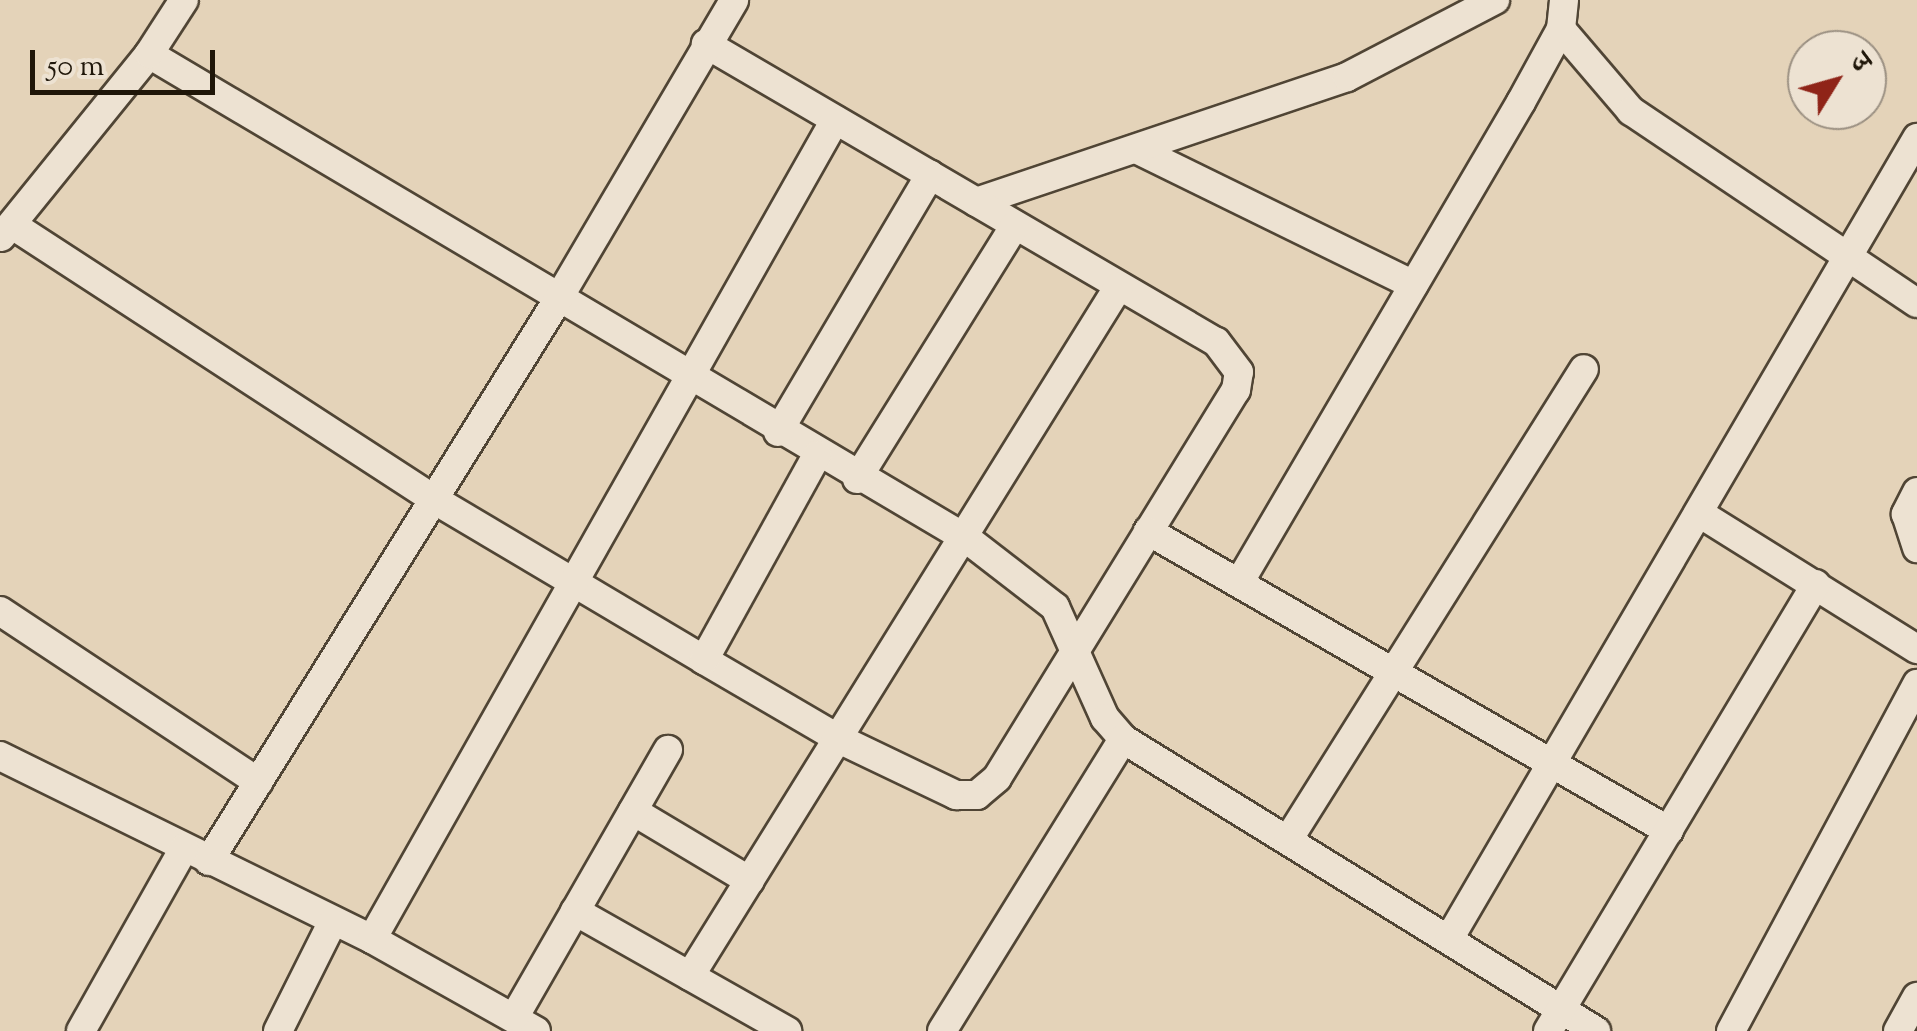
<!DOCTYPE html>
<meta charset="utf-8">
<style>
body{margin:0}
#map{position:relative;width:1917px;height:1031px;overflow:hidden;background:#e4d3b9;font-family:"Sorts Mill Goudy","Noto Serif Devanagari",serif}
div>[style]{position:absolute}
.roads{filter:drop-shadow(2px 0 #504535) drop-shadow(-2px 0 #504535) drop-shadow(0 2px #504535) drop-shadow(0 -2px #504535)}
.street>*{height:28px;margin:-14px;padding:0 14px;transform-origin:14px;border-radius:14px;background:#ede2d2}
span{translate:-50% -50%;white-space:nowrap;text-align:center;line-height:1.15;-webkit-text-stroke:10px #ede2d2;paint-order:stroke}
.north{position:absolute;left:1787px;top:30px;width:100px;height:100px;box-sizing:border-box;background:#ede2d2;border:2px solid #9b9082;border-radius:50%;rotate:53deg;font-size:28px;font-weight:700;line-height:40px;text-align:center;color:#1f1609}
.north::after{content:'';display:block;margin:auto;width:35px;height:45px;background:#8f2418;clip-path:polygon(50% 0,100% 100%,50% 72%,0 100%)}
.scale{position:absolute;left:30px;top:50px;width:185px;height:45px;box-sizing:border-box;border:5px solid #1f1609;border-top:0;padding-left:12px;font-size:30px;line-height:35px;white-space:nowrap;color:#1f1609;-webkit-text-stroke:8px #ede2d2;paint-order:stroke}
</style>
<div id="map">
<div class="roads">
<div class="street">
<i style="left:1561px;top:29px;width:108px;rotate:49.5deg"></i>
<i style="left:1631px;top:111px;width:344px;rotate:33.9deg"></i>
<i style="left:149px;top:54px;width:951px;rotate:30.66deg"></i>
<i style="left:967px;top:539px;width:111px;rotate:37.7deg"></i>
<i style="left:1055px;top:607px;width:122px;rotate:65.8deg"></i>
<i style="left:1105px;top:718px;width:28px;rotate:49deg"></i>
<i style="left:1123px;top:739px;width:556px;rotate:31.69deg"></i>
<i style="left:1136px;top:149px;width:309px;rotate:26.1deg"></i>
<i style="left:976px;top:202px;width:391px;rotate:-18.6deg"></i>
<i style="left:1347px;top:77px;width:167px;rotate:-27.5deg"></i>
<i style="left:14px;top:226px;width:502px;rotate:33.06deg"></i>
<i style="left:435px;top:500px;width:313px;rotate:30.7deg"></i>
<i style="left:704px;top:660px;width:156px;rotate:30.3deg"></i>
<i style="left:839px;top:739px;width:130px;rotate:25.6deg"></i>
<i style="left:956px;top:795px;width:21px"></i>
<i style="left:977px;top:795px;width:26px;rotate:-40deg"></i>
<i style="left:997px;top:778px;width:456px;rotate:-58.4deg"></i>
<i style="left:1236px;top:390px;width:18px;rotate:-81deg"></i>
<i style="left:1239px;top:372px;width:38px;rotate:-127deg"></i>
<i style="left:1216px;top:342px;width:591px;rotate:-149.7deg"></i>
<i style="left:1px;top:237px;width:235px;rotate:-51deg"></i>
<i style="left:149px;top:54px;width:64px;rotate:-57.1deg"></i>
<i style="left:778px;top:432px;width:299px;rotate:-59.4deg"></i>
<i style="left:857px;top:479px;width:299px;rotate:-58.1deg"></i>
<i style="left:1917px;top:492px;width:25px;rotate:117deg"></i>
<i style="left:1906px;top:514px;width:36px;rotate:72deg"></i>
<i style="left:1699px;top:513px;width:257px;rotate:32deg"></i>
<i style="left:1148px;top:531px;width:601px;rotate:29.93deg"></i>
<i style="left:1239px;top:583px;width:558px;rotate:-59.62deg"></i>
<i style="left:1521px;top:102px;width:83px;rotate:-61.3deg"></i>
<i style="left:1561px;top:29px;width:29px;rotate:-84deg"></i>
<i style="left:0;top:611px;width:310px;rotate:33.5deg"></i>
<i style="left:704px;top:660px;width:234px;rotate:-61.1deg"></i>
<i style="left:0;top:756px;width:415px;rotate:26.2deg"></i>
<i style="left:372px;top:939px;width:188px;rotate:29.3deg"></i>
<i style="left:633px;top:811px;width:136px;rotate:30.9deg"></i>
<i style="left:1288px;top:840px;width:556px;rotate:-57.85deg"></i>
<i style="left:209px;top:861px;width:659px;rotate:-58.14deg"></i>
<i style="left:557px;top:301px;width:349px;rotate:-59.5deg"></i>
<i style="left:575px;top:911px;width:244px;rotate:29.5deg"></i>
<i style="left:372px;top:939px;width:941px;rotate:-60.52deg"></i>
<i style="left:1449px;top:939px;width:928px;rotate:-59.7deg"></i>
<i style="left:690px;top:976px;width:812px;rotate:-58.13deg"></i>
<i style="left:515px;top:1016px;width:307px;rotate:-60.1deg"></i>
<i style="left:81px;top:1031px;width:210px;rotate:-60.6deg"></i>
<i style="left:278px;top:1031px;width:121px;rotate:-63.4deg"></i>
<i style="left:942px;top:1031px;width:344px;rotate:-58.2deg"></i>
<i style="left:1548px;top:1031px;width:521px;rotate:-59.06deg"></i>
<i style="left:1731px;top:1031px;width:394px;rotate:-61.8deg"></i>
<i style="left:1898px;top:1031px;width:39px;rotate:-61deg"></i>
</div>
</div>
<div class="north">उ</div>
<div class="scale">50 m</div>
</div>
